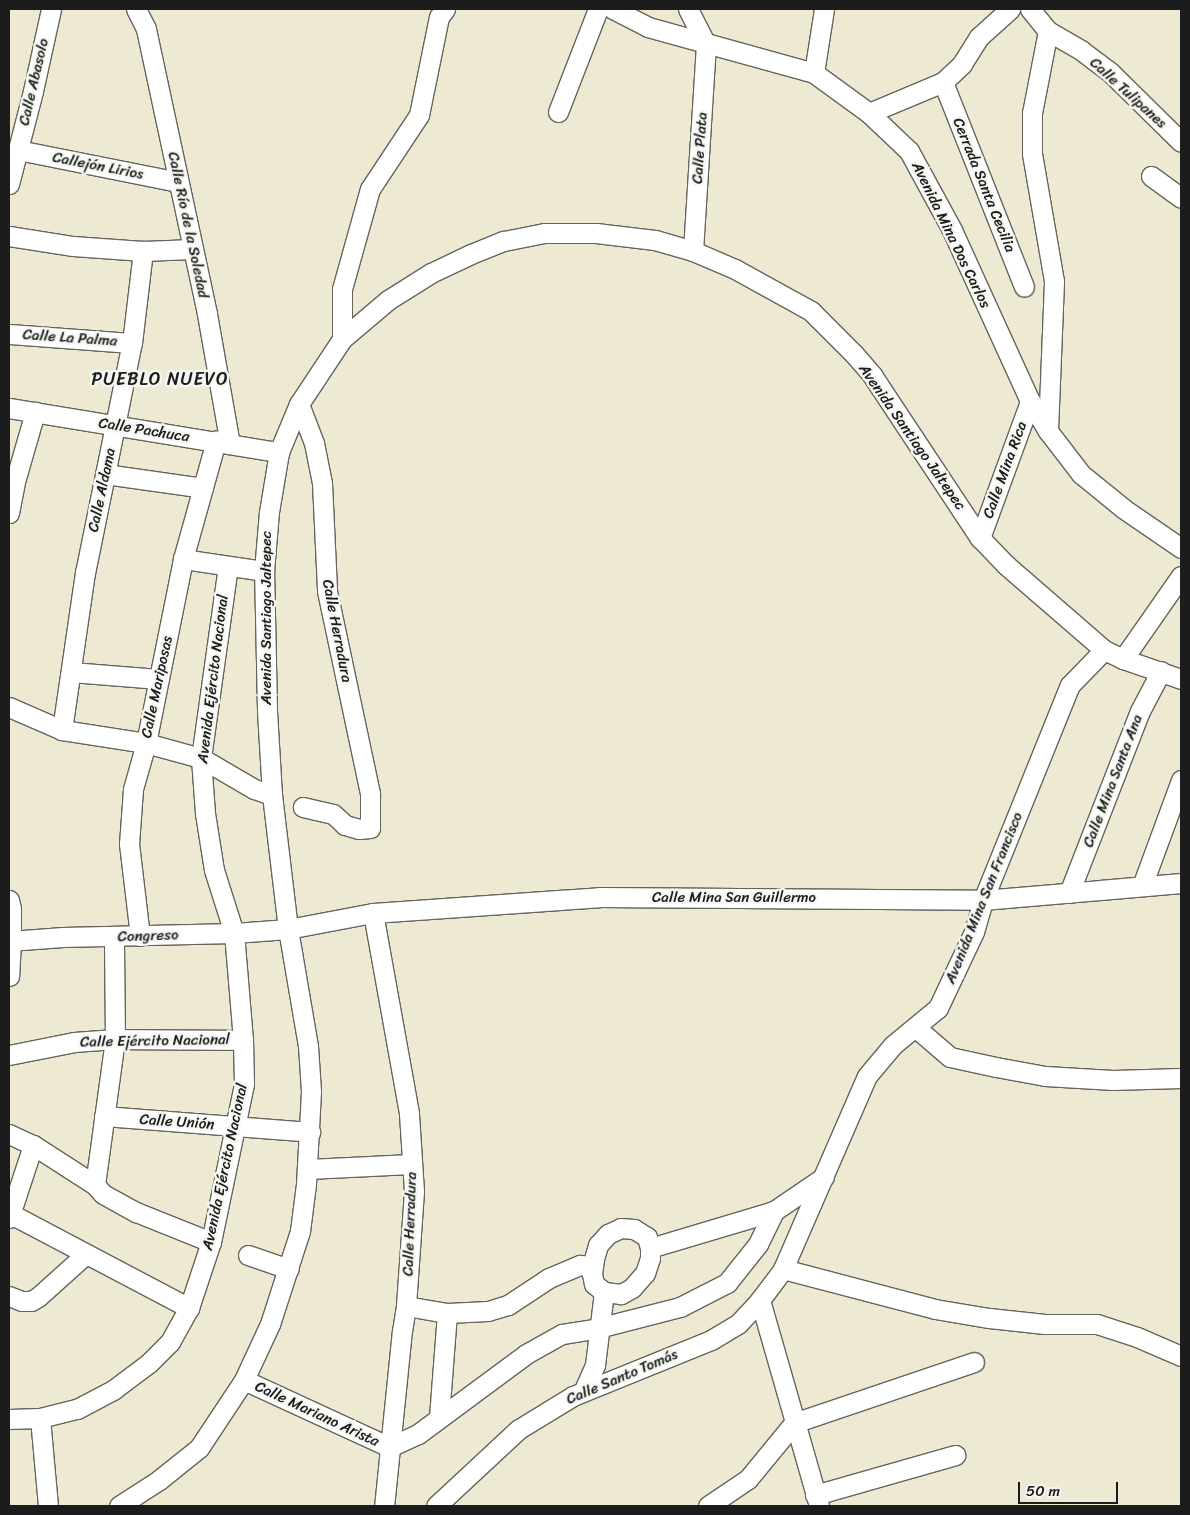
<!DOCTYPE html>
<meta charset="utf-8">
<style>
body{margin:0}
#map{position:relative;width:1190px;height:1515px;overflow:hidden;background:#eee9d2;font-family:Sriracha,sans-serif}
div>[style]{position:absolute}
.roads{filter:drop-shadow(1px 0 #66645c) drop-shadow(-1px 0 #66645c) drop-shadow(0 1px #66645c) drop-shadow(0 -1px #66645c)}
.minor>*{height:19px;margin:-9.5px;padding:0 9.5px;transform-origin:9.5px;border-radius:9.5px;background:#fff}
span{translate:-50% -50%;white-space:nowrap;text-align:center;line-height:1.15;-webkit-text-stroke:5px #f6f6f2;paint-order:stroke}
.street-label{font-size:15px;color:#1c1c1c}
.quarter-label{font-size:18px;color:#1c1c1c;letter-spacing:1px}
.frame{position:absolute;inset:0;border:10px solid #1c1c1c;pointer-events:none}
.scale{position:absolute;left:1018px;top:1482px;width:100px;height:22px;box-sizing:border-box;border:2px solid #1c1c1c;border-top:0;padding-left:6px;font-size:15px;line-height:18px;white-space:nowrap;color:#1c1c1c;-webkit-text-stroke:4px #f6f6f2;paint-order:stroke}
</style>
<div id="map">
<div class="roads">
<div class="minor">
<i style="left:136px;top:9px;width:22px;rotate:63deg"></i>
<i style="left:146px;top:29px;width:291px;rotate:77.9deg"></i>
<i style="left:207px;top:314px;width:132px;rotate:80deg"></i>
<i style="left:613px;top:9px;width:39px;rotate:27deg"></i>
<i style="left:648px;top:27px;width:172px;rotate:15.5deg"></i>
<i style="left:814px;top:73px;width:68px;rotate:36deg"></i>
<i style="left:869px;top:113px;width:55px;rotate:43.5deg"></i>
<i style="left:909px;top:151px;width:90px;rotate:61.4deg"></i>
<i style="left:952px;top:230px;width:188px;rotate:65.5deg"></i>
<i style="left:1030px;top:401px;width:35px;rotate:59deg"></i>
<i style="left:1048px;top:431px;width:54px;rotate:52.5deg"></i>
<i style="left:1081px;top:474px;width:55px;rotate:39.1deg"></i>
<i style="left:1124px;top:509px;width:69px;rotate:34.4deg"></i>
<i style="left:688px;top:9px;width:39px;rotate:63deg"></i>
<i style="left:706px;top:44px;width:207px;rotate:93.6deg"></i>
<i style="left:1030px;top:9px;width:28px;rotate:51deg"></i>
<i style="left:1048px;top:31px;width:39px;rotate:30deg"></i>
<i style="left:1082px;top:51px;width:36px;rotate:37deg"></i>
<i style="left:1111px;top:73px;width:98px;rotate:44.6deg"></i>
<i style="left:814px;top:73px;width:65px;rotate:-81.1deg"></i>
<i style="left:943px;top:82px;width:220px;rotate:68.4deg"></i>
<i style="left:558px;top:112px;width:110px;rotate:-68.8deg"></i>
<i style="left:869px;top:113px;width:80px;rotate:-22.7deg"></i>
<i style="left:943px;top:82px;width:26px;rotate:-43deg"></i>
<i style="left:962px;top:64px;width:32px;rotate:-58deg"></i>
<i style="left:979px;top:37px;width:42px;rotate:-42.1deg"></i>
<i style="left:18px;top:150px;width:163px;rotate:11.3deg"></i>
<i style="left:1151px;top:176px;width:37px;rotate:36deg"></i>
<i style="left:9px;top:184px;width:96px;rotate:-75.5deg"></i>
<i style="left:33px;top:91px;width:84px;rotate:-77.6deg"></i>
<i style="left:9px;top:236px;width:65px;rotate:8.9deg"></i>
<i style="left:73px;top:246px;width:70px;rotate:4.1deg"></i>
<i style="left:143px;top:251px;width:50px;rotate:-2.3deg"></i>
<i style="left:9px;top:334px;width:123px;rotate:4.2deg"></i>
<i style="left:342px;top:339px;width:50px;rotate:-90deg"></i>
<i style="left:342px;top:289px;width:104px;rotate:-74.4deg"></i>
<i style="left:370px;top:189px;width:89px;rotate:-56.5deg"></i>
<i style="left:419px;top:115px;width:100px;rotate:-78.5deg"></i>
<i style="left:439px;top:17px;width:10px;rotate:-53deg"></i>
<i style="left:299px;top:404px;width:42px;rotate:69deg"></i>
<i style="left:314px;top:443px;width:41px;rotate:78.7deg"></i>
<i style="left:322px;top:483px;width:108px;rotate:87.3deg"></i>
<i style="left:327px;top:591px;width:208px;rotate:78deg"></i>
<i style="left:370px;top:794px;width:34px;rotate:90deg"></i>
<i style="left:370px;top:828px;width:11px;rotate:175deg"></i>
<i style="left:359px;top:829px;width:15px;rotate:-164deg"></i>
<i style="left:345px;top:825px;width:16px;rotate:-137deg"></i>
<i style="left:333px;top:814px;width:31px;rotate:-167deg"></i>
<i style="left:9px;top:408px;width:274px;rotate:9.3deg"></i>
<i style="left:1048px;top:431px;width:150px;rotate:-87.7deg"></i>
<i style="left:1054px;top:281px;width:130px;rotate:-99.8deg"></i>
<i style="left:1032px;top:153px;width:40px;rotate:-90deg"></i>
<i style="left:1032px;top:113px;width:84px;rotate:-79deg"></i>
<i style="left:105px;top:474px;width:99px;rotate:8.1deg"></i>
<i style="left:9px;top:513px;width:36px;rotate:-79deg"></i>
<i style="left:16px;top:478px;width:69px;rotate:-73.9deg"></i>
<i style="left:980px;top:538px;width:146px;rotate:-69.9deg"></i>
<i style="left:183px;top:559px;width:82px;rotate:8.4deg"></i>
<i style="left:1123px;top:659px;width:101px;rotate:-55.1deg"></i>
<i style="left:71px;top:672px;width:88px;rotate:4.5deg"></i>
<i style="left:9px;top:707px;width:58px;rotate:23.5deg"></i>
<i style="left:62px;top:730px;width:85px;rotate:8.8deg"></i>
<i style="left:146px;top:743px;width:57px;rotate:15.3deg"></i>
<i style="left:201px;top:758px;width:61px;rotate:30.3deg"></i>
<i style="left:254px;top:789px;width:19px;rotate:18deg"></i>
<i style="left:62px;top:730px;width:159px;rotate:-81.7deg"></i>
<i style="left:85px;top:573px;width:235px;rotate:-78.5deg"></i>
<i style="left:132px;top:343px;width:93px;rotate:-83.2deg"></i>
<i style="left:1142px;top:886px;width:113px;rotate:-69.8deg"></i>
<i style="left:1069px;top:893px;width:195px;rotate:-68.7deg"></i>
<i style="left:1140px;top:711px;width:45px;rotate:-62.3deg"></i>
<i style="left:9px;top:900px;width:9px;rotate:77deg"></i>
<i style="left:11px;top:909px;width:32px;rotate:90deg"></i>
<i style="left:11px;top:941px;width:35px;rotate:93deg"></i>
<i style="left:373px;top:913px;width:204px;rotate:79.8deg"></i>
<i style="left:409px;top:1114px;width:77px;rotate:86.3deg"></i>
<i style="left:414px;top:1191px;width:115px;rotate:94deg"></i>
<i style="left:406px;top:1306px;width:24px;rotate:99deg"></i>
<i style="left:402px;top:1330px;width:177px;rotate:95.8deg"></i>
<i style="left:140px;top:936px;width:93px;rotate:-96.8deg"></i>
<i style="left:129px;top:844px;width:55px;rotate:-85.8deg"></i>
<i style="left:133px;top:789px;width:48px;rotate:-74.2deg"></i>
<i style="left:146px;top:743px;width:188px;rotate:-78.6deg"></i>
<i style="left:183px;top:559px;width:123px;rotate:-74.4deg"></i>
<i style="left:9px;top:941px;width:54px;rotate:-4.2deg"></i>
<i style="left:63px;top:937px;width:171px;rotate:-1.3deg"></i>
<i style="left:234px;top:933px;width:54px;rotate:-4.2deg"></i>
<i style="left:288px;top:929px;width:86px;rotate:-10.7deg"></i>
<i style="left:373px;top:913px;width:227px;rotate:-4deg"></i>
<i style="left:599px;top:897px;width:384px;rotate:0.4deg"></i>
<i style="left:983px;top:900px;width:199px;rotate:-4.9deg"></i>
<i style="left:915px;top:1027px;width:46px;rotate:40.6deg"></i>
<i style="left:950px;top:1057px;width:47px;rotate:12.3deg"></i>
<i style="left:996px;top:1067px;width:50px;rotate:10.4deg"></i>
<i style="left:1045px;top:1076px;width:68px;rotate:3.4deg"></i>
<i style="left:1113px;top:1080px;width:68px;rotate:-1.7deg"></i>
<i style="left:9px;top:1055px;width:66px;rotate:-11.3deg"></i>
<i style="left:74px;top:1042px;width:41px;rotate:-4.2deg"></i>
<i style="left:115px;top:1039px;width:128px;rotate:0.4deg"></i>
<i style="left:104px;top:1116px;width:207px;rotate:4.4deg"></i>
<i style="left:9px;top:1134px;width:26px;rotate:25deg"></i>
<i style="left:33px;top:1145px;width:74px;rotate:32.8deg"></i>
<i style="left:95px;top:1185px;width:12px;rotate:48deg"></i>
<i style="left:103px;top:1194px;width:38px;rotate:29deg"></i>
<i style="left:136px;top:1212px;width:81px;rotate:21.8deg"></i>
<i style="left:307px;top:1169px;width:105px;rotate:-2.7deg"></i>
<i style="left:95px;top:1185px;width:147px;rotate:-82.2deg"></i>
<i style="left:115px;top:1039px;width:102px;rotate:-90.6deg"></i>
<i style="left:9px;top:1213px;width:204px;rotate:27.8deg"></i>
<i style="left:9px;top:1218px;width:77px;rotate:-71.8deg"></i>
<i style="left:621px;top:1228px;width:13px;rotate:4deg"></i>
<i style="left:634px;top:1229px;width:15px;rotate:32deg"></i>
<i style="left:647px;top:1237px;width:11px;rotate:75deg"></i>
<i style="left:650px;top:1248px;width:10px;rotate:90deg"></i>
<i style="left:650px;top:1258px;width:16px;rotate:108deg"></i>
<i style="left:645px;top:1273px;width:20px;rotate:131deg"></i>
<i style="left:632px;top:1288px;width:13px;rotate:151deg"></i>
<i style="left:621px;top:1294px;width:17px;rotate:-173deg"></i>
<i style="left:604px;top:1292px;width:13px;rotate:-141deg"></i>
<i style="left:594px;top:1284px;width:10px;rotate:-101deg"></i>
<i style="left:592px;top:1274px;width:15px;rotate:-82deg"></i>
<i style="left:594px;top:1259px;width:15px;rotate:-74deg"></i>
<i style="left:598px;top:1245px;width:15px;rotate:-48deg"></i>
<i style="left:608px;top:1234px;width:14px;rotate:-25deg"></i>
<i style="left:650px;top:1248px;width:129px;rotate:-16.6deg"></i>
<i style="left:774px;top:1211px;width:60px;rotate:-34.2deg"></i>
<i style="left:248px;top:1255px;width:43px;rotate:18.9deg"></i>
<i style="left:783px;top:1269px;width:157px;rotate:14.7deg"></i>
<i style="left:935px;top:1309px;width:55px;rotate:9.5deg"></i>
<i style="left:989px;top:1318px;width:56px;rotate:6.1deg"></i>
<i style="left:1045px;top:1324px;width:52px"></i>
<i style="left:1097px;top:1324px;width:42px;rotate:18deg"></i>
<i style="left:1137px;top:1337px;width:48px;rotate:23.4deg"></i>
<i style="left:9px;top:1296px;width:14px;rotate:21deg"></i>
<i style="left:22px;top:1301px;width:9px"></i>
<i style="left:31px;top:1301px;width:8px;rotate:-30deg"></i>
<i style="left:38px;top:1297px;width:64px;rotate:-41.9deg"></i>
<i style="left:760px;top:1300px;width:214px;rotate:74deg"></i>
<i style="left:406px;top:1306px;width:42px;rotate:9.7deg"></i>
<i style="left:447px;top:1313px;width:41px;rotate:-2.8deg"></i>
<i style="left:488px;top:1311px;width:21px;rotate:-17deg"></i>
<i style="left:508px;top:1305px;width:49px;rotate:-33.4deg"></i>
<i style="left:549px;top:1278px;width:34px;rotate:-23deg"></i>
<i style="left:580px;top:1265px;width:12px;rotate:9deg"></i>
<i style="left:244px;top:1380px;width:161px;rotate:24.7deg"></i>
<i style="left:390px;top:1447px;width:31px;rotate:-25deg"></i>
<i style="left:418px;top:1434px;width:134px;rotate:-36.5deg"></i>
<i style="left:526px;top:1354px;width:41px;rotate:-29.1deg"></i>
<i style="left:562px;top:1334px;width:36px;rotate:-9deg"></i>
<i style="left:598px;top:1328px;width:85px;rotate:-14.4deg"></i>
<i style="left:680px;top:1307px;width:53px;rotate:-27.1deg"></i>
<i style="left:727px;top:1283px;width:50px;rotate:-51.5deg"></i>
<i style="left:758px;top:1244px;width:37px;rotate:-64deg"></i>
<i style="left:583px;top:1392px;width:30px;rotate:-66deg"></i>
<i style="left:595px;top:1365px;width:74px;rotate:-83deg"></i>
<i style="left:439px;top:1417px;width:104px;rotate:-85.6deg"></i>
<i style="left:40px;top:1418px;width:88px;rotate:84.8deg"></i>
<i style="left:9px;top:1419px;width:31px;rotate:-2deg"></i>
<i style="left:40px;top:1418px;width:38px;rotate:-14deg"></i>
<i style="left:77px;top:1409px;width:41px;rotate:-27.8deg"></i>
<i style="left:113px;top:1390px;width:45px;rotate:-36.9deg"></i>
<i style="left:149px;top:1363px;width:30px;rotate:-45deg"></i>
<i style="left:170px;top:1342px;width:39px;rotate:-61deg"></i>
<i style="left:189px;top:1308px;width:70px;rotate:-71.6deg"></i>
<i style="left:211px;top:1242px;width:161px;rotate:-78.2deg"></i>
<i style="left:244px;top:1084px;width:44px;rotate:-91.3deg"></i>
<i style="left:243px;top:1040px;width:107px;rotate:-94.8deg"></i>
<i style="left:234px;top:933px;width:66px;rotate:-107.6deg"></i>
<i style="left:214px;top:870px;width:58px;rotate:-99deg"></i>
<i style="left:205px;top:813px;width:55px;rotate:-94.2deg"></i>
<i style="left:201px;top:758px;width:194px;rotate:-82deg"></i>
<i style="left:815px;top:1495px;width:146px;rotate:-15.9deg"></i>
<i style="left:119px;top:1506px;width:48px;rotate:-33deg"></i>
<i style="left:159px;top:1480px;width:51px;rotate:-38.7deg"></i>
<i style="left:199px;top:1448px;width:82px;rotate:-56.5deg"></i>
<i style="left:244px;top:1380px;width:62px;rotate:-65.1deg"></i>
<i style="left:270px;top:1324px;width:98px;rotate:-72.1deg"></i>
<i style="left:300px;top:1231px;width:47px;rotate:-82.7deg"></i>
<i style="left:306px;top:1184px;width:93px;rotate:-86.9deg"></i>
<i style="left:311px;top:1091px;width:45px;rotate:-93.8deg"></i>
<i style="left:308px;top:1046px;width:119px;rotate:-99.7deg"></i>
<i style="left:288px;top:929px;width:135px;rotate:-96.8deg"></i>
<i style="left:272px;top:795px;width:85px;rotate:-93.4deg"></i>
<i style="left:267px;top:710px;width:139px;rotate:-91.2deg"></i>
<i style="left:264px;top:571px;width:59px;rotate:-85.2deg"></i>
<i style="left:269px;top:512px;width:61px;rotate:-80.5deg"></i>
<i style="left:279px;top:452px;width:52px;rotate:-67.4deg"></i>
<i style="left:299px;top:404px;width:78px;rotate:-56.5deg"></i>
<i style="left:342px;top:339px;width:60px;rotate:-40.3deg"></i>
<i style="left:388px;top:300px;width:51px;rotate:-32.1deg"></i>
<i style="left:431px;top:273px;width:44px;rotate:-25.4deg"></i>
<i style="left:471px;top:254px;width:35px;rotate:-22deg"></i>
<i style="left:504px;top:241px;width:41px;rotate:-11.3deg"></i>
<i style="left:544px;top:233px;width:52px"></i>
<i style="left:596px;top:233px;width:59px;rotate:6.8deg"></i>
<i style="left:655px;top:240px;width:40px;rotate:16deg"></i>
<i style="left:693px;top:251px;width:46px;rotate:23.2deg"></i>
<i style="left:735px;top:269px;width:87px;rotate:28.9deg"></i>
<i style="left:811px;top:311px;width:61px;rotate:45deg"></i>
<i style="left:854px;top:354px;width:28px;rotate:49deg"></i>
<i style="left:872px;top:375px;width:196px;rotate:56.5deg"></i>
<i style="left:980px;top:538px;width:37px;rotate:46deg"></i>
<i style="left:1006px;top:565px;width:130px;rotate:40.9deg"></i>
<i style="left:1104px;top:650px;width:21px;rotate:25deg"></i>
<i style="left:1123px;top:659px;width:61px;rotate:19deg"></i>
<i style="left:436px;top:1506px;width:113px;rotate:-42.9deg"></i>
<i style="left:519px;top:1429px;width:63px;rotate:-31.4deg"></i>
<i style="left:573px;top:1396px;width:149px;rotate:-22.1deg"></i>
<i style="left:711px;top:1340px;width:31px;rotate:-31deg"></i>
<i style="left:738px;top:1324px;width:33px;rotate:-47deg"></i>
<i style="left:760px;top:1300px;width:39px;rotate:-53deg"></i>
<i style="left:783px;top:1269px;width:210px;rotate:-66.5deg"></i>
<i style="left:867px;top:1076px;width:40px;rotate:-50deg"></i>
<i style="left:893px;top:1045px;width:58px;rotate:-39.4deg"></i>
<i style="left:938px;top:1008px;width:84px;rotate:-64.7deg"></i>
<i style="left:974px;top:932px;width:33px;rotate:-74deg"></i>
<i style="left:983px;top:900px;width:232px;rotate:-68deg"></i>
<i style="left:1070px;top:685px;width:49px;rotate:-45.8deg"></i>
<i style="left:708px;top:1506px;width:48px;rotate:-34deg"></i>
<i style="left:748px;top:1479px;width:72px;rotate:-50.6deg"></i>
<i style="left:794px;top:1423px;width:190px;rotate:-18.7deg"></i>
</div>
</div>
<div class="street-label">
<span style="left:34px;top:82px;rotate:-77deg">Calle Abasolo</span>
<span style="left:1128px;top:93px;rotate:42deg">Calle Tulipanes</span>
<span style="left:700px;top:148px;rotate:-86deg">Calle Plata</span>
<span style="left:98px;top:166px;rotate:11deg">Callejón Lirios</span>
<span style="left:984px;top:185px;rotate:68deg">Cerrada Santa Cecilia</span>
<span style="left:188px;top:225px;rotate:78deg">Calle Río de la Soledad</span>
<span style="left:951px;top:235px;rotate:64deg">Avenida Mina Dos Carlos</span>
<span style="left:70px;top:338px;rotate:4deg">Calle La Palma</span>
<span style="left:144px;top:430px;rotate:9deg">Calle Pachuca</span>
<span style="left:912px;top:437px;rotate:55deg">Avenida Santiago Jaltepec</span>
<span style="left:1005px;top:470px;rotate:-70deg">Calle Mina Rica</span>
<span style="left:102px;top:490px;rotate:-78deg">Calle Aldama</span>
<span style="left:267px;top:618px;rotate:-90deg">Avenida Santiago Jaltepec</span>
<span style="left:337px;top:631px;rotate:79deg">Calle Herradura</span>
<span style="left:213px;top:679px;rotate:-83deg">Avenida Ejército Nacional</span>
<span style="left:157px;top:687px;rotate:-78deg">Calle Mariposas</span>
<span style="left:1113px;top:781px;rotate:-69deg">Calle Mina Santa Ana</span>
<span style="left:734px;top:898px">Calle Mina San Guillermo</span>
<span style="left:984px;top:898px;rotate:-68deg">Avenida Mina San Francisco</span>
<span style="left:148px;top:936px;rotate:-2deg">Congreso</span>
<span style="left:155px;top:1041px;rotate:-1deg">Calle Ejército Nacional</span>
<span style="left:177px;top:1122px;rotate:4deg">Calle Unión</span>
<span style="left:225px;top:1167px;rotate:-78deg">Avenida Ejército Nacional</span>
<span style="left:410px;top:1224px;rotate:-88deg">Calle Herradura</span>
<span style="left:622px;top:1377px;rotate:-23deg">Calle Santo Tomás</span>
<span style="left:317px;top:1414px;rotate:25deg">Calle Mariano Arista</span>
</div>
<div class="quarter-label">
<span style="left:160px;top:379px">PUEBLO NUEVO</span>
</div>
<div class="frame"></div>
<div class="scale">50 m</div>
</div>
